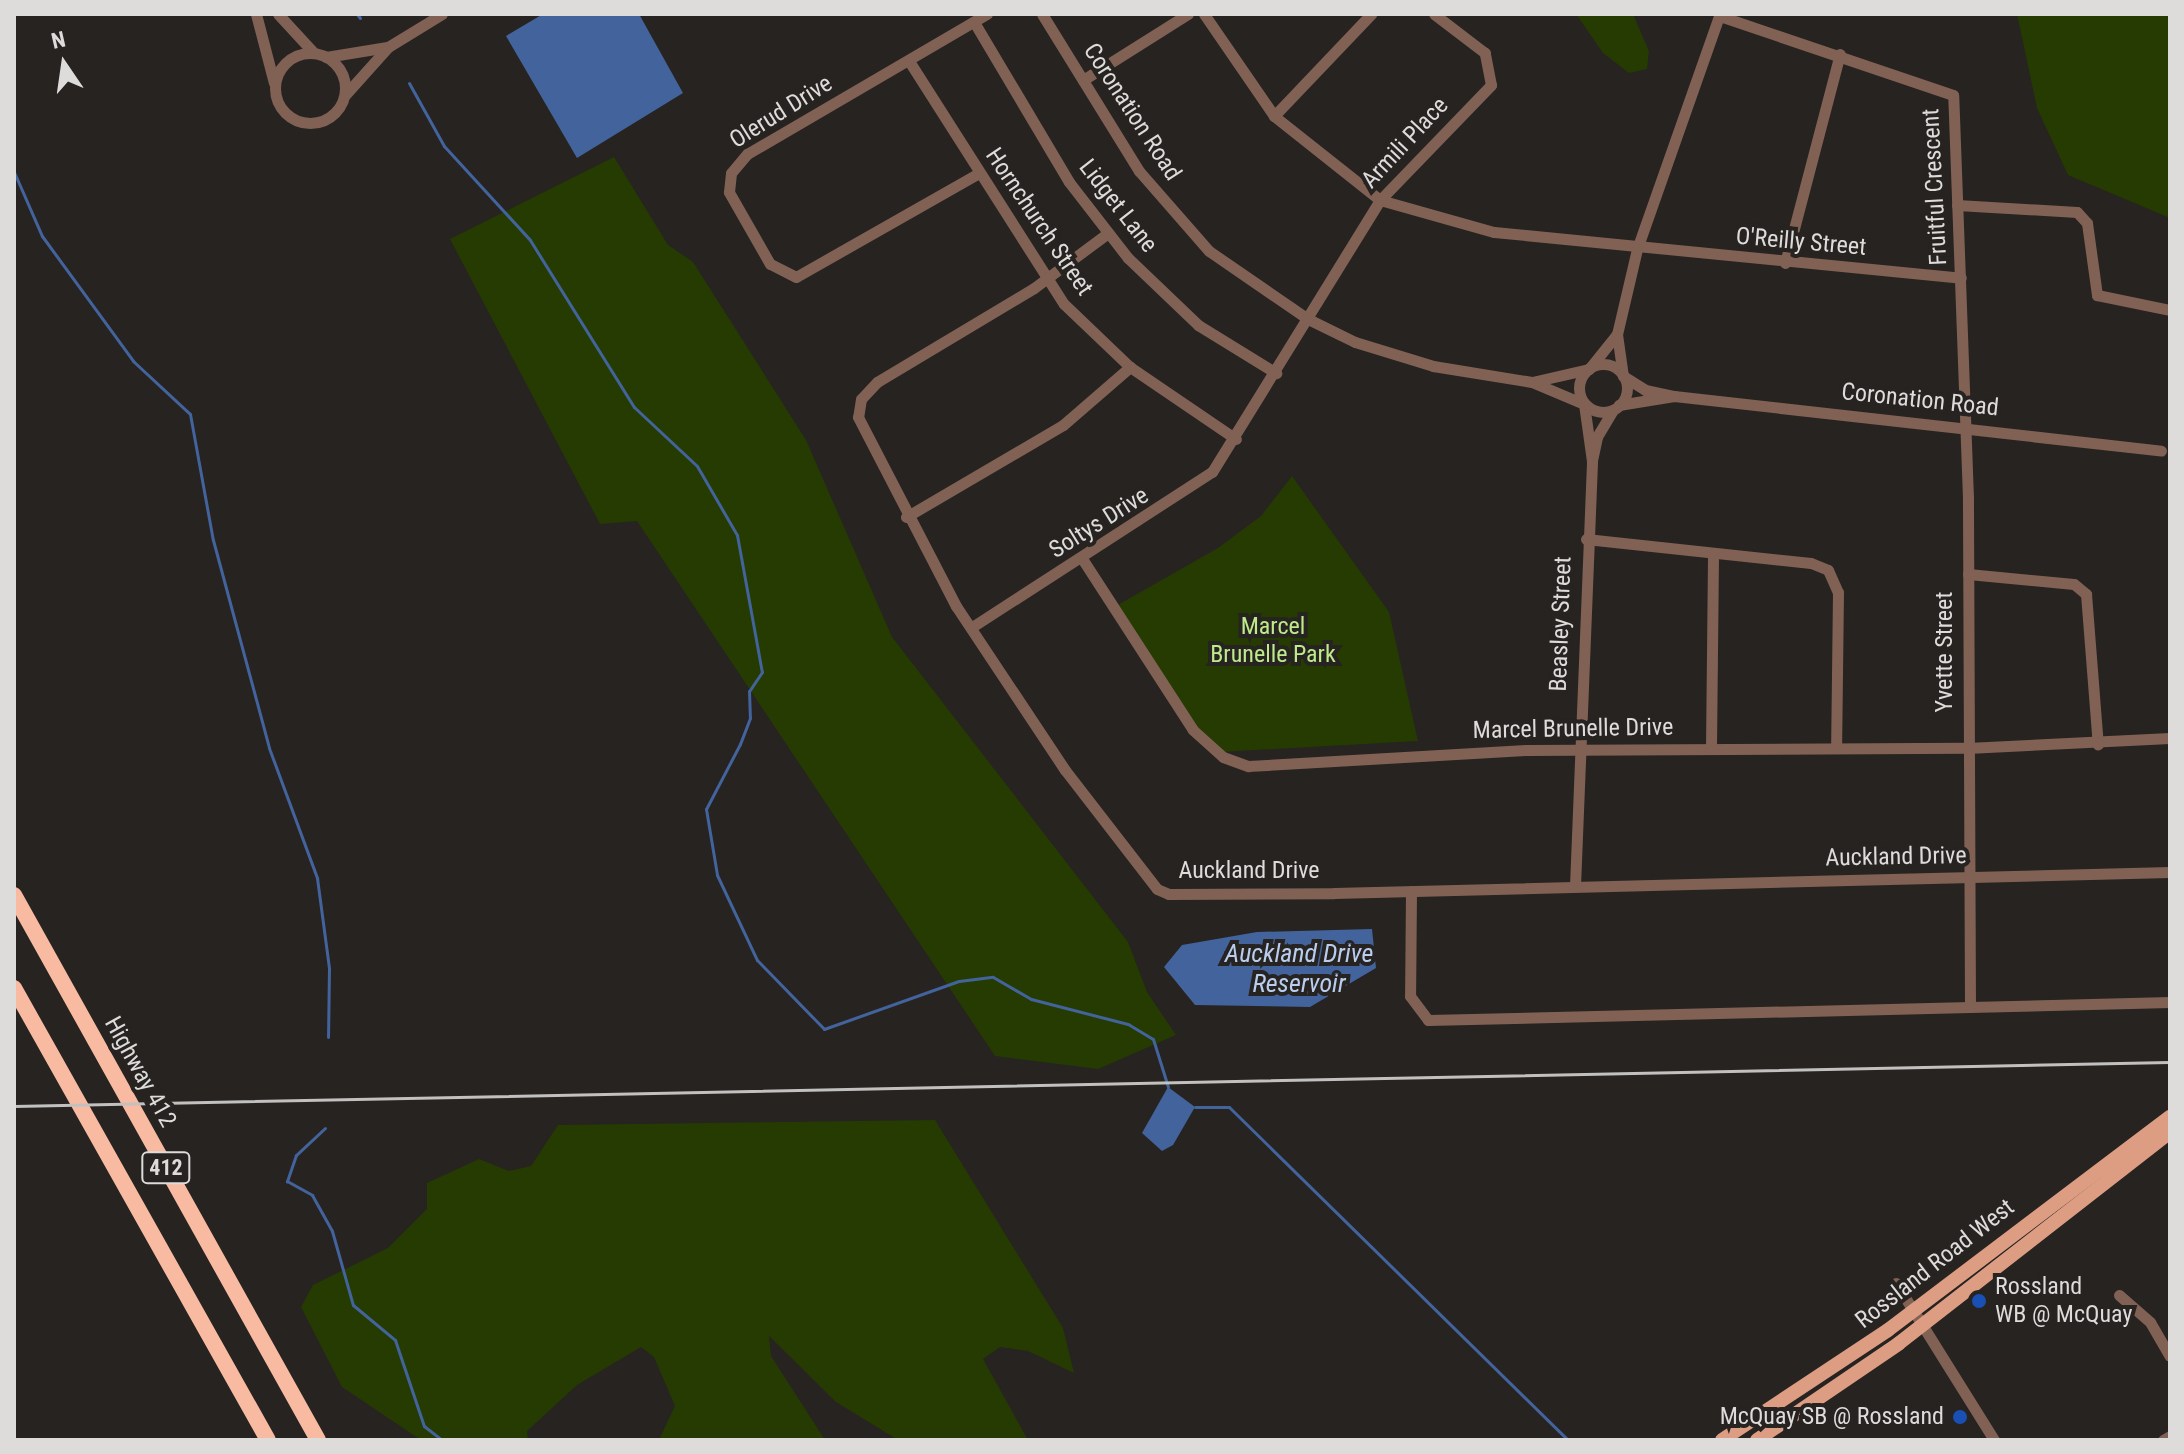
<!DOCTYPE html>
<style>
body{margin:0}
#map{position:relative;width:2184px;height:1454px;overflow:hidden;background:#262321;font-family:"Roboto Condensed",sans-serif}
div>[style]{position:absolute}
.green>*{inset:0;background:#253b01}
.water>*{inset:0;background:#43639c}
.stream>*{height:3px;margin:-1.5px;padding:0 1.5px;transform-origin:1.5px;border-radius:1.5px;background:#43639c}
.minor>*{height:11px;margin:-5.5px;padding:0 5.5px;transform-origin:5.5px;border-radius:5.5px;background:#806154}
.minor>.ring{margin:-5.5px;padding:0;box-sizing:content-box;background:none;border:11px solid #806154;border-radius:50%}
.major>*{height:14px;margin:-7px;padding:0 7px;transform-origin:7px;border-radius:7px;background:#dd9d83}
.highway>*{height:16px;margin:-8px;padding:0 8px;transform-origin:8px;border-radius:8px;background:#f8baa1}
.rail>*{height:3px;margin:-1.5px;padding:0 1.5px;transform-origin:1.5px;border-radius:1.5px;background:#c3c1c0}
.dots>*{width:22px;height:22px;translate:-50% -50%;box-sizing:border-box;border:4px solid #262321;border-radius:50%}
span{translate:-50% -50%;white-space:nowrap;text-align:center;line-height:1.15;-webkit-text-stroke:8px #262321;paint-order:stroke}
.shield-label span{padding:2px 6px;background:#262321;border:2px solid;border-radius:6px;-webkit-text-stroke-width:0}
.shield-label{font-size:22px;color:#dedcdb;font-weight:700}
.street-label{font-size:24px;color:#dedcdb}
.park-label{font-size:24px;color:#beea8c}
.poi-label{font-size:24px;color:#dedcdb}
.left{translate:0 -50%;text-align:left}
.right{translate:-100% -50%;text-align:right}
.water-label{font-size:26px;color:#b9cdee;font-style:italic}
.frame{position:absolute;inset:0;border:16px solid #dedcdb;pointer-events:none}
.north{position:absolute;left:24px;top:24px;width:80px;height:80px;-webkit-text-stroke:6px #262321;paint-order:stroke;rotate:347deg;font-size:22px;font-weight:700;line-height:32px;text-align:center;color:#dedcdb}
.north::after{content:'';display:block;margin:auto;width:28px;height:36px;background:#dedcdb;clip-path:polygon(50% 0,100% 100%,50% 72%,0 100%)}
</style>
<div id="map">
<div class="green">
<i style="clip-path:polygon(1576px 14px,1633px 14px,1649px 51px,1647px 69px,1629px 73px,1603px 53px)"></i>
<i style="clip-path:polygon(2017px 14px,2170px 14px,2170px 218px,2068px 175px,2037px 108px)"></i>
<i style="clip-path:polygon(614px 157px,668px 245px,693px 262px,806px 440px,892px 637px,1128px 942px,1147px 992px,1176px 1035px,1098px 1069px,995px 1056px,637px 521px,600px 524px,450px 239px)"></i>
<i style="clip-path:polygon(1292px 476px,1389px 612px,1418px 741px,1220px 752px,1199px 733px,1116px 606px,1218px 548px,1261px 516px)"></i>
<i style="clip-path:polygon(935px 1120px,1063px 1328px,1074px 1373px,1028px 1351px,1000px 1347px,983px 1359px,1028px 1440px,898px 1440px,836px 1402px,769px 1336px,771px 1356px,825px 1440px,659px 1440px,675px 1406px,654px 1357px,641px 1347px,577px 1385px,527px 1431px,528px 1440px,421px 1440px,342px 1387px,301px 1307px,313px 1285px,388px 1248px,427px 1209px,427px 1183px,479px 1159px,509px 1171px,531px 1166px,558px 1125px)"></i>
</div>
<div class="water">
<i style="clip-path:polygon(543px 14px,639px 14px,683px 93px,577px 158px,506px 36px)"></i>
<i style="clip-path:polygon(1372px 929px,1376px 968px,1310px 1007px,1195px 1005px,1164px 967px,1182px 945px,1257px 932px)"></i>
<i style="clip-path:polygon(1168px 1087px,1195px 1107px,1173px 1145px,1162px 1151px,1142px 1133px)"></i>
</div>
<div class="stream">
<i style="left:357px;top:14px;width:5px;rotate:53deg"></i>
<i style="left:409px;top:83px;width:72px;rotate:60.9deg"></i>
<i style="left:444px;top:146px;width:127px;rotate:47.5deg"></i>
<i style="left:530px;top:240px;width:197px;rotate:58.1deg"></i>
<i style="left:634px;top:407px;width:86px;rotate:43.1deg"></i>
<i style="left:697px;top:466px;width:80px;rotate:59.9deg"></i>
<i style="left:737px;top:535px;width:139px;rotate:79.7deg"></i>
<i style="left:762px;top:672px;width:23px;rotate:124deg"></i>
<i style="left:749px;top:691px;width:27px;rotate:88deg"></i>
<i style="left:750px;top:718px;width:28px;rotate:111deg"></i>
<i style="left:740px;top:744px;width:73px;rotate:117.6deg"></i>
<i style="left:706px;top:809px;width:67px;rotate:80.5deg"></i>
<i style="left:717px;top:875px;width:94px;rotate:64.8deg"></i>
<i style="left:757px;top:960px;width:96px;rotate:45.8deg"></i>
<i style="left:824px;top:1029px;width:143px;rotate:-19.6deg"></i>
<i style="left:959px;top:981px;width:34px;rotate:-7deg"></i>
<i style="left:993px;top:977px;width:44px;rotate:30.1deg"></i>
<i style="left:1031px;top:999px;width:100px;rotate:14.5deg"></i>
<i style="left:1128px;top:1024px;width:29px;rotate:31deg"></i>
<i style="left:1153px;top:1039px;width:50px;rotate:72.6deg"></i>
<i style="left:14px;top:172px;width:70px;rotate:66.4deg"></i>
<i style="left:42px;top:236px;width:155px;rotate:53.9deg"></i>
<i style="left:133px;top:361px;width:78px;rotate:42.9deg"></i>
<i style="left:190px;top:414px;width:128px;rotate:79.7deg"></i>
<i style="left:213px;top:540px;width:215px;rotate:74.9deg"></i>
<i style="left:269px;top:748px;width:139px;rotate:69.7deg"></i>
<i style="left:317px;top:878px;width:91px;rotate:82.4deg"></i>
<i style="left:329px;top:968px;width:69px;rotate:90.8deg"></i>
<i style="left:1195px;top:1107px;width:34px"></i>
<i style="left:1229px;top:1107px;width:475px;rotate:44.5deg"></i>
<i style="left:325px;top:1128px;width:40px;rotate:137deg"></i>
<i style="left:296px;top:1155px;width:28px;rotate:109deg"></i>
<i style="left:287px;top:1181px;width:29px;rotate:29deg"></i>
<i style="left:312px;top:1195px;width:41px;rotate:60.9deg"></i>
<i style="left:332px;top:1231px;width:77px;rotate:74.2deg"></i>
<i style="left:353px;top:1305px;width:55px;rotate:39.8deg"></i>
<i style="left:395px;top:1340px;width:91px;rotate:71.4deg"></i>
<i style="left:424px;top:1426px;width:23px;rotate:38deg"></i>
</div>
<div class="minor">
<i style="left:256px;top:14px;width:71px;rotate:75.4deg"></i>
<i style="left:278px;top:14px;width:53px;rotate:47.3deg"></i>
<i style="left:1042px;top:14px;width:185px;rotate:58.3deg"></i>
<i style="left:1139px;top:171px;width:106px;rotate:48.8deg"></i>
<i style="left:1209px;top:251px;width:120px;rotate:34.5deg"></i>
<i style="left:1308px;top:319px;width:52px;rotate:26.1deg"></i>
<i style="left:1355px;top:342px;width:82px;rotate:17.1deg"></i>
<i style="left:1433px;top:366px;width:100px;rotate:9.2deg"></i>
<i style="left:1204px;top:14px;width:124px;rotate:55.5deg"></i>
<i style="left:1274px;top:116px;width:135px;rotate:38.4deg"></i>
<i style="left:1380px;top:200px;width:118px;rotate:15.7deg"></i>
<i style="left:1494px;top:232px;width:469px;rotate:5.6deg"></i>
<i style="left:974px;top:22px;width:186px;rotate:59.3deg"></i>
<i style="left:1069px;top:182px;width:96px;rotate:52.2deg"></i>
<i style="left:1128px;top:258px;width:97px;rotate:43.7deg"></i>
<i style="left:1198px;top:325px;width:92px;rotate:31.6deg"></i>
<i class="ring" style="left:275px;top:53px;width:59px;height:59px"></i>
<i style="left:326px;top:57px;width:62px;rotate:-9.3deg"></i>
<i style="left:909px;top:61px;width:288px;rotate:57.5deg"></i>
<i style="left:1064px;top:304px;width:91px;rotate:43.7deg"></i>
<i style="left:1130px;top:367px;width:128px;rotate:34.2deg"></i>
<i style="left:1083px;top:80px;width:124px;rotate:-32.2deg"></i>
<i style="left:345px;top:95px;width:64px;rotate:-48.1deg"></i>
<i style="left:388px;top:47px;width:63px;rotate:-31.4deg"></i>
<i style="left:1274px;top:116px;width:141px;rotate:-46.4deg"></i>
<i style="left:979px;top:173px;width:210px;rotate:150.4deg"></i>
<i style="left:796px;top:277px;width:29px;rotate:-153deg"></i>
<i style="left:770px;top:264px;width:83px;rotate:-119.7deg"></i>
<i style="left:729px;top:192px;width:19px;rotate:-84deg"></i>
<i style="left:731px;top:173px;width:25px;rotate:-50deg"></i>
<i style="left:747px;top:154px;width:278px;rotate:-30.3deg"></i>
<i style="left:1957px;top:205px;width:120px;rotate:3.3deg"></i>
<i style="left:2077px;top:212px;width:15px;rotate:48deg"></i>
<i style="left:2087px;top:223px;width:73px;rotate:82.1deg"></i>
<i style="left:2097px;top:295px;width:75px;rotate:11.6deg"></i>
<i style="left:1108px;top:233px;width:92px;rotate:143.4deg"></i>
<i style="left:1034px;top:288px;width:183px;rotate:149.1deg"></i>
<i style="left:877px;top:382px;width:23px;rotate:133deg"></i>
<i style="left:861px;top:399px;width:18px;rotate:99deg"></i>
<i style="left:858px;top:417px;width:213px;rotate:62.6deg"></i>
<i style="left:956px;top:606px;width:197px;rotate:56.4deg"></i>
<i style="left:1065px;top:770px;width:150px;rotate:52.3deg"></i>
<i style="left:1157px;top:889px;width:13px;rotate:23deg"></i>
<i style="left:1169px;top:894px;width:165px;rotate:-0.3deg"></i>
<i style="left:1334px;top:893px;width:836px;rotate:-1.44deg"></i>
<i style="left:1785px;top:263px;width:216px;rotate:-75.3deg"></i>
<i class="ring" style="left:1579px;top:364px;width:37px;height:37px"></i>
<i style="left:1674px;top:396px;width:490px;rotate:6.4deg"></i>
<i style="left:1613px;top:410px;width:31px;rotate:121deg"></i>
<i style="left:1597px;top:437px;width:25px;rotate:102deg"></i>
<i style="left:1592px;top:461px;width:58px;rotate:-98deg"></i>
<i style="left:1584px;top:404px;width:56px;rotate:-157.1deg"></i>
<i style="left:1532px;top:382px;width:58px;rotate:-12.8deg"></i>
<i style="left:1589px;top:369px;width:45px;rotate:-51.3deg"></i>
<i style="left:1617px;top:334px;width:42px;rotate:81.9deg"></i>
<i style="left:1623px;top:376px;width:26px;rotate:32deg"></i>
<i style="left:1645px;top:390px;width:30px;rotate:12deg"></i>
<i style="left:1674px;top:396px;width:56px;rotate:170.7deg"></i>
<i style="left:906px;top:517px;width:182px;rotate:-30.4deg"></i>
<i style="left:1063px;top:425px;width:89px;rotate:-40.9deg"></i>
<i style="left:1586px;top:539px;width:226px;rotate:6.1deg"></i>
<i style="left:1811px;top:563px;width:18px;rotate:22deg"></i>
<i style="left:1828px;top:570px;width:24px;rotate:66deg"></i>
<i style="left:1838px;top:592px;width:156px;rotate:90.7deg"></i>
<i style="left:1083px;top:560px;width:202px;rotate:57.1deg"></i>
<i style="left:1193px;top:730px;width:40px;rotate:42deg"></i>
<i style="left:1223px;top:757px;width:27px;rotate:20deg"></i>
<i style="left:1248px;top:766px;width:278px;rotate:-3.3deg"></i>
<i style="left:1526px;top:750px;width:441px;rotate:-0.3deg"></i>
<i style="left:1967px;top:748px;width:203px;rotate:-2.8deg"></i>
<i style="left:1968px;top:574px;width:106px;rotate:5.4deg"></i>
<i style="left:2074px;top:584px;width:16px;rotate:40deg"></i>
<i style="left:2086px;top:594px;width:151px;rotate:85.5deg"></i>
<i style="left:972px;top:627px;width:286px;rotate:-32.9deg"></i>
<i style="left:1212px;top:472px;width:320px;rotate:-58.3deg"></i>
<i style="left:1380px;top:200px;width:160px;rotate:-46deg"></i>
<i style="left:1491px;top:85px;width:33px;rotate:-101deg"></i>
<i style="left:1485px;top:53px;width:64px;rotate:-142.6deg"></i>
<i style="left:1711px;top:748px;width:195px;rotate:-89.4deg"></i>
<i style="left:1575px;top:886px;width:425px;rotate:-87.7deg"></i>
<i style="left:1411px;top:891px;width:105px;rotate:90.5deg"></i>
<i style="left:1410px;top:996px;width:30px;rotate:53deg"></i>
<i style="left:1428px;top:1020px;width:542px;rotate:-1.37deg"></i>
<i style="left:1970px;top:1007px;width:509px;rotate:-90.23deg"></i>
<i style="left:1968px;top:498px;width:403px;rotate:-92.1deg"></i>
<i style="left:1953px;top:95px;width:247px;rotate:-161.3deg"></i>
<i style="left:1719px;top:16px;width:247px;rotate:109.4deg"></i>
<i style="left:1637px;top:249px;width:87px;rotate:103.2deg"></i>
<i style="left:1970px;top:1007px;width:200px;rotate:-1.4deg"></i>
<i style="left:1896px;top:1283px;width:185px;rotate:58deg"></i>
<i style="left:2119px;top:1295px;width:41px;rotate:41.1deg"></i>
<i style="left:2150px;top:1322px;width:39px;rotate:60deg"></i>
<i style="left:2163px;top:1440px;width:8px;rotate:-30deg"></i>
</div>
<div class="major">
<i style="left:1722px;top:1440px;width:199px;rotate:-33.5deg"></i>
<i style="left:1888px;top:1330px;width:353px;rotate:-37.1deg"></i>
<i style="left:1757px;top:1440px;width:171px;rotate:-34.2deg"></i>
<i style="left:1898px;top:1344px;width:345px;rotate:-37.9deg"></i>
</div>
<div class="highway">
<i style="left:14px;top:895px;width:624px;rotate:60.85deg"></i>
<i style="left:14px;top:988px;width:518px;rotate:60.67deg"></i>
</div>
<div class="rail">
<i style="left:14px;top:1106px;width:2156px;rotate:-1.17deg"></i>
</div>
<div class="dots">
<i style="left:1979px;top:1301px;background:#1a4fb4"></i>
<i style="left:1960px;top:1417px;background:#1a4fb4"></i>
</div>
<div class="shield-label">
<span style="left:166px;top:1168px">412</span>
</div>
<div class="street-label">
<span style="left:781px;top:112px;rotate:-32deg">Olerud Drive</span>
<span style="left:1132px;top:112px;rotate:57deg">Coronation Road</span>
<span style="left:1405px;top:143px;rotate:-47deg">Armili Place</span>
<span style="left:1935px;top:187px;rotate:-93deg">Fruitful Crescent</span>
<span style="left:1118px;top:206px;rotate:52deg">Lidget Lane</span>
<span style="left:1039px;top:222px;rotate:56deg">Hornchurch Street</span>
<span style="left:1801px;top:242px;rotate:5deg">O'Reilly Street</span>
<span style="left:1920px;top:400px;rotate:6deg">Coronation Road</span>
<span style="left:1099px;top:523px;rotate:-32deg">Soltys Drive</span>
<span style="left:1561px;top:624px;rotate:-88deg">Beasley Street</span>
<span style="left:1945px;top:652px;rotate:-90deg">Yvette Street</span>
<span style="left:1573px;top:729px;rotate:-1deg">Marcel Brunelle Drive</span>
<span style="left:1896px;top:857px;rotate:-1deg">Auckland Drive</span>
<span style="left:1249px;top:871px">Auckland Drive</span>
<span style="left:140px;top:1072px;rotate:61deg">Highway 412</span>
<span style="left:1935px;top:1264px;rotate:-38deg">Rossland Road West</span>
</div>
<div class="park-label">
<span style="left:1273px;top:641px">Marcel<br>Brunelle Park</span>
</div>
<div class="poi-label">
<span class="left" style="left:1995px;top:1301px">Rossland<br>WB @ McQuay</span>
<span class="right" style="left:1944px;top:1417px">McQuay SB @ Rossland</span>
</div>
<div class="water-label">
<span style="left:1299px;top:969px">Auckland Drive<br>Reservoir</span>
</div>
<div class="frame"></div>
<div class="north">N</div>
</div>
